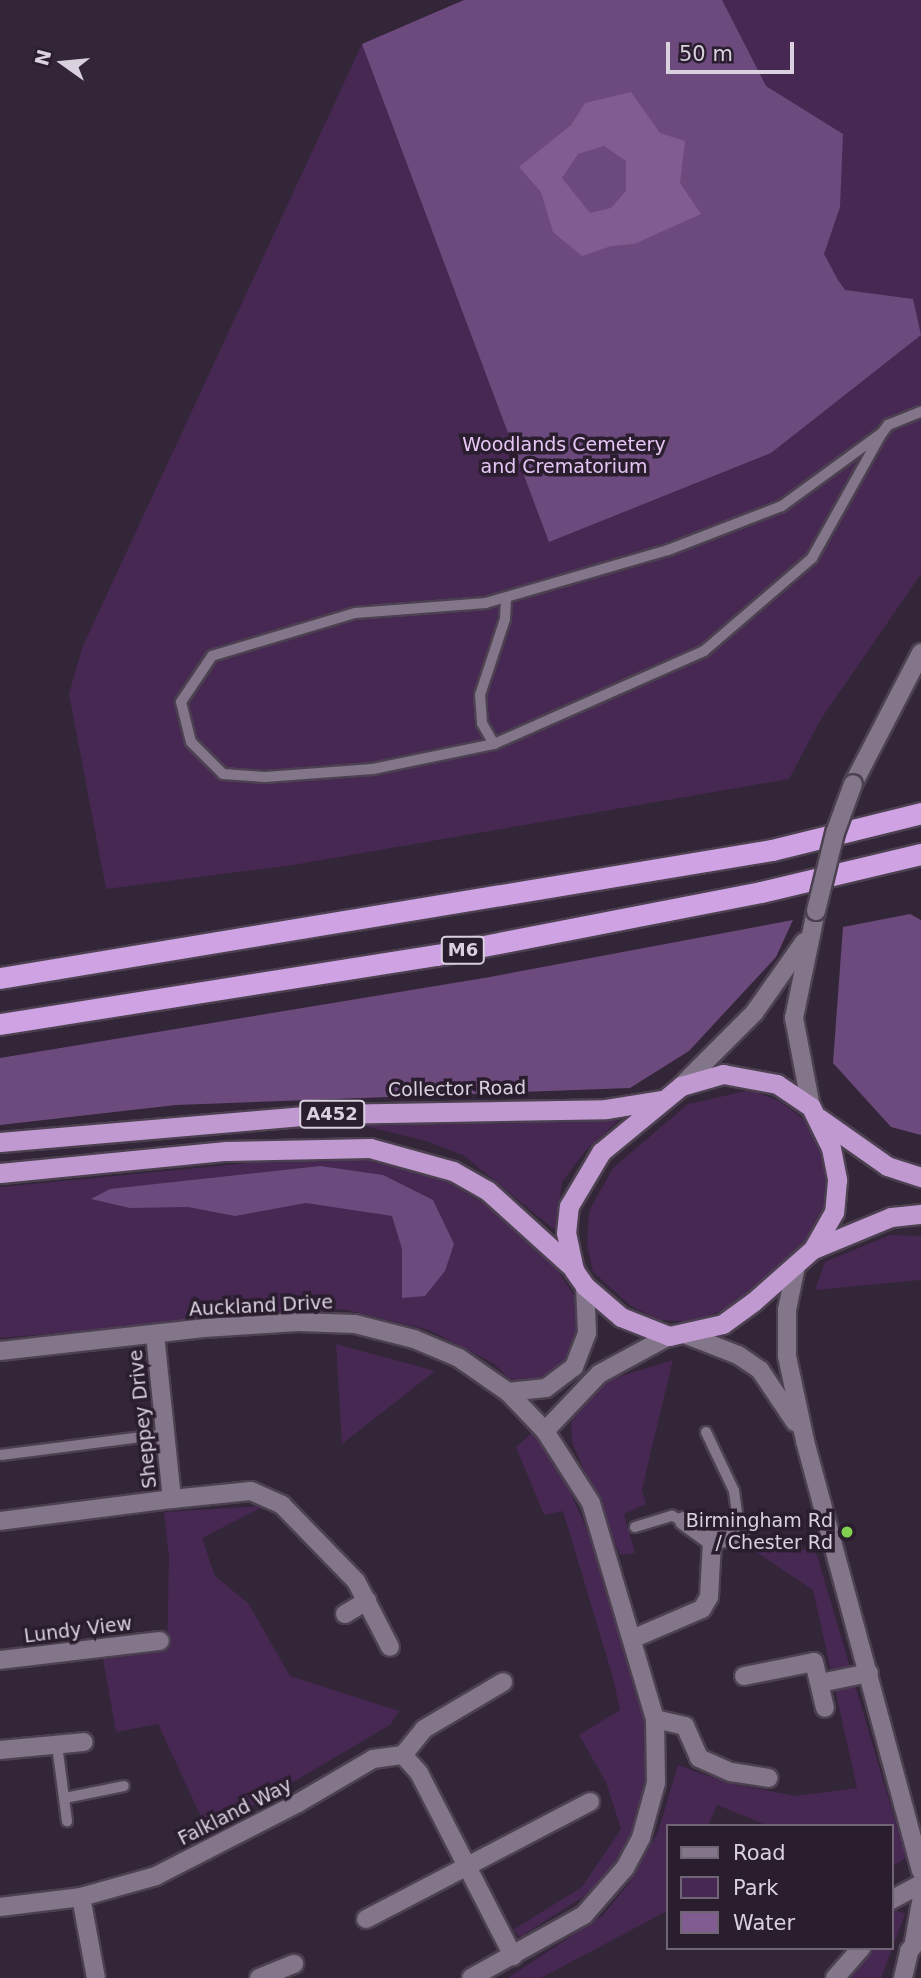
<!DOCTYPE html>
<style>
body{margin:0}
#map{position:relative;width:921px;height:1978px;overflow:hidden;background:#332638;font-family:"DejaVu Sans",sans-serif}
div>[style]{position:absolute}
.green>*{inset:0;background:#462852}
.forest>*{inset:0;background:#6d4a7d}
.water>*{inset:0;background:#805c90}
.roads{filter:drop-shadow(2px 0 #4c4150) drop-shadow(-2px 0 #4c4150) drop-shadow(0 2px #4c4150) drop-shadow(0 -2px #4c4150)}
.service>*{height:10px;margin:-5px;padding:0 5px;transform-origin:5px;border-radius:5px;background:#83758a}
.minor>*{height:18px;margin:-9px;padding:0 9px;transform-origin:9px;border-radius:9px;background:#83758a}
.tertiary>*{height:18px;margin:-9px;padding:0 9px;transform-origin:9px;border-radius:9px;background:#83758a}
.secondary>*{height:18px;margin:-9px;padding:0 9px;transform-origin:9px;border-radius:9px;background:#83758a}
.trunk>*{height:19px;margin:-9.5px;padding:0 9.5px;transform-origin:9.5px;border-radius:9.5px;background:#c099d1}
.motorway>*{height:21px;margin:-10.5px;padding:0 10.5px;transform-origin:10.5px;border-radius:10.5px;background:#cfa2e3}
.bridges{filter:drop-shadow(2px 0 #4c4150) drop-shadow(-2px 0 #4c4150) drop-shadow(0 2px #4c4150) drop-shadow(0 -2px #4c4150)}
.secondary-bridge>*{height:18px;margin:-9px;padding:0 9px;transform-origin:9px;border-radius:9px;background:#83758a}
.dots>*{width:19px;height:19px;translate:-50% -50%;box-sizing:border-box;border:4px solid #291d2e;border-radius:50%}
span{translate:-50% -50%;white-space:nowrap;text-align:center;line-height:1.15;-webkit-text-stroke:7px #291d2e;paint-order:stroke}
.shield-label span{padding:2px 5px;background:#291d2e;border:2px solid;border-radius:5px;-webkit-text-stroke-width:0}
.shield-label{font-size:18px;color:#d9d1dd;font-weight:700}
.park-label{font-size:19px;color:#e6c6f5}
.street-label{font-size:19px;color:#d9d1dd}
.poi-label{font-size:19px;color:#d9d1dd}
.right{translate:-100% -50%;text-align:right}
.legend{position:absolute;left:666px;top:1824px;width:228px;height:126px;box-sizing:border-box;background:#291d2e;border:2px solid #6f6574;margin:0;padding:9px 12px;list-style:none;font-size:21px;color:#d9d1dd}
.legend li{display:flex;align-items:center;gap:14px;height:35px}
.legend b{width:35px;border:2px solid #6f6574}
.north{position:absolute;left:28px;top:28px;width:70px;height:70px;-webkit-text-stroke:5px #291d2e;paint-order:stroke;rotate:285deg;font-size:19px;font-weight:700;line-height:28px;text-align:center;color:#d9d1dd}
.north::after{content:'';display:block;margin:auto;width:24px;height:32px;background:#d9d1dd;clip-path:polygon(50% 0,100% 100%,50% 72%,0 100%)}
.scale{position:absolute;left:666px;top:42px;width:128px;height:32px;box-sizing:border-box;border:4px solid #d9d1dd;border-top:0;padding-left:9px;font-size:21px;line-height:24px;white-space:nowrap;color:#d9d1dd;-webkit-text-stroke:5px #291d2e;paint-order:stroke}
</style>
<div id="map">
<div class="green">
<i style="clip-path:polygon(464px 0,921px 0,921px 574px,821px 719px,789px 779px,293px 865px,106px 889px,69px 694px,82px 648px,362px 44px)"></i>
<i style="clip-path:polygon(751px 1090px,779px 1101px,813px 1126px,828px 1171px,825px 1209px,814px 1236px,726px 1309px,693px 1322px,659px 1320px,631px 1306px,593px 1272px,587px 1244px,589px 1211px,613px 1168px,688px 1104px)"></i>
<i style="clip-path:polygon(620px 1119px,586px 1150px,562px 1182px,555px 1230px,463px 1155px,426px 1141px,357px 1124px)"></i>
<i style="clip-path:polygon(332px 1155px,372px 1160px,446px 1181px,509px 1219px,546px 1253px,575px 1297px,581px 1320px,571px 1356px,561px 1369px,529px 1384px,510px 1379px,493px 1363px,429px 1330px,343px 1309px,0 1338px,0 1187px)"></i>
<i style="clip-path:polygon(890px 1235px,921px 1236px,921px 1280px,815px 1290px,825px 1262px)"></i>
<i style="clip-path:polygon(336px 1344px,435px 1371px,342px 1444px)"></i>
<i style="clip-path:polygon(673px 1360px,642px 1489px,646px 1504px,624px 1514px,635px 1553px,620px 1555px,572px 1442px,571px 1423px,582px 1403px,608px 1380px)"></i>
<i style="clip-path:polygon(533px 1432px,557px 1463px,598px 1554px,645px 1709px,651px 1745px,647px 1787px,626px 1852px,597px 1888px,520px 1937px,513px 1930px,582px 1887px,621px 1829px,606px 1782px,579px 1735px,620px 1710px,613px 1678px,563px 1511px,544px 1515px,516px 1447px)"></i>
<i style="clip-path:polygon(264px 1506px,202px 1538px,215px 1576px,248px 1603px,290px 1676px,399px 1711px,390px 1725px,208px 1832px,158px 1724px,116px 1732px,103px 1659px,167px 1651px,169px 1557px,164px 1512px)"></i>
<i style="clip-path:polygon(747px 1546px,811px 1550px,817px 1555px,906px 1858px,891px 1867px,891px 1826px,769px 1826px,717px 1805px,708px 1826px,667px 1826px,667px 1911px,541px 1978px,508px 1978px,603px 1915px,630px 1882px,658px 1832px,678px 1765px,728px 1783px,795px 1796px,857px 1788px,813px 1590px)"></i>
<i style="clip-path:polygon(893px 1909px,905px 1914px,881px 1978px,845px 1978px,867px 1948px,891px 1948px)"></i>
</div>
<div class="forest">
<i style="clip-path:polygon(464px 0,722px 0,766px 86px,843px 134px,840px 207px,824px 254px,838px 280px,845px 290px,913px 299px,921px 335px,771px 453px,549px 542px,362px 44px)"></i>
<i style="clip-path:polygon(910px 914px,921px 920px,921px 1135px,891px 1127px,833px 1063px,843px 927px)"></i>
<i style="clip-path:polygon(793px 920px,776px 957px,689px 1051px,630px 1088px,176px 1105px,0 1125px,0 1058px,490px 977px)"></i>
<i style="clip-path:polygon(320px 1166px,383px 1175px,433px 1200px,454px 1244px,445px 1271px,425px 1296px,402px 1298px,402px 1249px,392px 1216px,306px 1203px,235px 1216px,188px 1207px,130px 1208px,91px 1199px,110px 1189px)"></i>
</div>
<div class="water">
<i style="clip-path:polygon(evenodd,631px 92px,660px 133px,685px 141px,680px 183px,701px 214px,634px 244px,611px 246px,582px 256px,553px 232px,541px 192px,519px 167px,571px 125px,585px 103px,631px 92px,604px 146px,626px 161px,626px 191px,611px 208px,590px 213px,562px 178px,578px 154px,604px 146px)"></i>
</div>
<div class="roads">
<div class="service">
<i style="left:882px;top:433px;width:124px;rotate:143.9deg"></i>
<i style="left:782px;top:506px;width:122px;rotate:158.9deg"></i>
<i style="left:668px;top:550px;width:190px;rotate:163.8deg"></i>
<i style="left:486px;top:603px;width:131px;rotate:175.6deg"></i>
<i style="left:355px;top:613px;width:149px;rotate:163.3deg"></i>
<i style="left:212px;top:656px;width:55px;rotate:124deg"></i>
<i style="left:181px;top:702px;width:41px;rotate:76deg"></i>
<i style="left:191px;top:742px;width:45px;rotate:45deg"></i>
<i style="left:223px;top:774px;width:42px;rotate:4.1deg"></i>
<i style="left:265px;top:777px;width:108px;rotate:-4.2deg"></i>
<i style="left:373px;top:769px;width:124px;rotate:-11.7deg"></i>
<i style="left:494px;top:744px;width:230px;rotate:-23.9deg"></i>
<i style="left:704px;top:651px;width:143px;rotate:-40.7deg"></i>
<i style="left:812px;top:558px;width:143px;rotate:-60.8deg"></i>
<i style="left:882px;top:433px;width:10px;rotate:-53deg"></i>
<i style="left:888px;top:425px;width:35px;rotate:-22deg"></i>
<i style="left:494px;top:744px;width:24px;rotate:-120deg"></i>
<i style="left:482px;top:723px;width:28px;rotate:-94deg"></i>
<i style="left:480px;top:695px;width:80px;rotate:-71.8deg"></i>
<i style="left:505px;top:619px;width:21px;rotate:-87deg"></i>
<i style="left:706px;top:1432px;width:65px;rotate:64.6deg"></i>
<i style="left:734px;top:1491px;width:43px;rotate:82.1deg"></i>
<i style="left:1px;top:1455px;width:165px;rotate:-7.3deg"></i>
<i style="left:635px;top:1527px;width:39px;rotate:-17deg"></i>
<i style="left:672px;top:1516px;width:13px;rotate:23deg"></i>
<i style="left:57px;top:1745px;width:77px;rotate:82.5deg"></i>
<i style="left:65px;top:1798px;width:60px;rotate:-11.5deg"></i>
</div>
<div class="minor">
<i style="left:172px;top:1499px;width:79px;rotate:-5.8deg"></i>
<i style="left:251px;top:1491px;width:34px;rotate:24deg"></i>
<i style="left:282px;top:1505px;width:106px;rotate:45.8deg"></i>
<i style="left:356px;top:1581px;width:74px;rotate:62.7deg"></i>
<i style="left:0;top:1521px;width:173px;rotate:-7.3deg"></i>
<i style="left:172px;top:1499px;width:166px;rotate:-95.9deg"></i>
<i style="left:684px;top:1521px;width:34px;rotate:36deg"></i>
<i style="left:345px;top:1614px;width:26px;rotate:-31deg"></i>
<i style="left:632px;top:1639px;width:76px;rotate:-23.2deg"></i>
<i style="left:702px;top:1609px;width:14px;rotate:-60deg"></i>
<i style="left:709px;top:1597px;width:56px;rotate:-86.9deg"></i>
<i style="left:712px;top:1541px;width:29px;rotate:-14deg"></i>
<i style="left:0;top:1660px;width:161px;rotate:-6.8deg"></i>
<i style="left:744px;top:1676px;width:71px;rotate:-11.3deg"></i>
<i style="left:814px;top:1662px;width:47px;rotate:76.6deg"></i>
<i style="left:820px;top:1683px;width:50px;rotate:-11.5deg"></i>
<i style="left:655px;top:1719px;width:31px;rotate:13deg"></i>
<i style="left:685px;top:1726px;width:35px;rotate:66deg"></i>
<i style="left:699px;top:1758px;width:35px;rotate:24deg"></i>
<i style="left:731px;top:1772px;width:38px;rotate:9deg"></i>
<i style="left:0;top:1750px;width:84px;rotate:-5.4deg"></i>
<i style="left:403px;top:1755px;width:24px;rotate:48deg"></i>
<i style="left:419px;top:1773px;width:206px;rotate:62.8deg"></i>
<i style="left:81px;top:1897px;width:82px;rotate:79.5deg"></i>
<i style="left:891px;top:1900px;width:34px;rotate:-28deg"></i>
<i style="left:0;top:1907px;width:82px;rotate:-7deg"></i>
<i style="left:81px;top:1897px;width:78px;rotate:-15.6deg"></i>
<i style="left:156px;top:1876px;width:160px;rotate:-27.2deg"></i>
<i style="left:298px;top:1803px;width:87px;rotate:-30.4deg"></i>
<i style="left:373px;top:1759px;width:30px;rotate:-8deg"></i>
<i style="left:403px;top:1755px;width:33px;rotate:-51deg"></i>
<i style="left:424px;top:1729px;width:92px;rotate:-30.7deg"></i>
<i style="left:366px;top:1919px;width:253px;rotate:-27.6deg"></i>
<i style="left:259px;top:1978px;width:38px;rotate:-22deg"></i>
<i style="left:835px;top:1978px;width:40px;rotate:-49deg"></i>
</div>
<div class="tertiary">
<i style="left:0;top:1351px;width:205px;rotate:-6.4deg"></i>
<i style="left:204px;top:1328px;width:94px;rotate:-3.7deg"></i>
<i style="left:298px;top:1322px;width:57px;rotate:2deg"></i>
<i style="left:355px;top:1324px;width:61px;rotate:14.3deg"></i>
<i style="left:414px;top:1339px;width:49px;rotate:22.9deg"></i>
<i style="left:459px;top:1358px;width:60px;rotate:34.8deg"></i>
<i style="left:508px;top:1392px;width:54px;rotate:46.5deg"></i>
<i style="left:545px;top:1431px;width:85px;rotate:57.4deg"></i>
<i style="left:591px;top:1503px;width:225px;rotate:73.5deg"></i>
<i style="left:655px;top:1719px;width:64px;rotate:89.1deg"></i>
<i style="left:656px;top:1783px;width:57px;rotate:105.3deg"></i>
<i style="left:641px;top:1838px;width:34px;rotate:118deg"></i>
<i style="left:625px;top:1868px;width:62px;rotate:131.1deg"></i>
<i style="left:584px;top:1915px;width:129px;rotate:150.9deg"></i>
<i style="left:508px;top:1392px;width:38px;rotate:-6deg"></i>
<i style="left:546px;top:1388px;width:35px;rotate:-37deg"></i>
<i style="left:574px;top:1367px;width:36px;rotate:-69deg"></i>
<i style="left:587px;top:1333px;width:47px;rotate:-92.4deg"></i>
<i style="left:545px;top:1431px;width:79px;rotate:-46.5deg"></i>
<i style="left:599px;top:1374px;width:80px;rotate:-28.5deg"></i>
</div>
<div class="secondary">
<i style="left:853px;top:784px;width:148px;rotate:-62.6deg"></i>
<i style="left:681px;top:1086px;width:103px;rotate:-45deg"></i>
<i style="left:754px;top:1013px;width:87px;rotate:-54.8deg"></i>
<i style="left:811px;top:1107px;width:91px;rotate:-100.8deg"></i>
<i style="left:794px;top:1018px;width:109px;rotate:-78.4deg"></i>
<i style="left:796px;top:1266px;width:45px;rotate:101.6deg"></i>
<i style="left:787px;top:1310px;width:46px;rotate:90deg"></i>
<i style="left:787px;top:1356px;width:87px;rotate:78deg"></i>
<i style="left:805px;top:1441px;width:445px;rotate:74.9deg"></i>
<i style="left:687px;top:1335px;width:55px;rotate:21.4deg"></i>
<i style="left:738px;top:1355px;width:27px;rotate:34deg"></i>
<i style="left:760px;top:1370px;width:63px;rotate:56.1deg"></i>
<i style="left:914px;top:1942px;width:41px;rotate:-80.1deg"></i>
<i style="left:903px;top:1978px;width:28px;rotate:-77deg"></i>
<i style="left:909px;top:1951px;width:18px;rotate:-49deg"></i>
</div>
<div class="trunk">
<i style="left:723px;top:1074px;width:55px;rotate:10.5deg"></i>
<i style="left:777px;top:1084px;width:41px;rotate:34.1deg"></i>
<i style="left:811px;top:1107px;width:46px;rotate:64deg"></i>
<i style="left:831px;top:1148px;width:33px;rotate:79deg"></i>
<i style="left:837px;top:1180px;width:32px;rotate:95deg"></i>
<i style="left:834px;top:1212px;width:43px;rotate:119.6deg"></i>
<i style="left:813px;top:1249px;width:80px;rotate:138.5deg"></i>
<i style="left:753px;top:1302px;width:37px;rotate:144deg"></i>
<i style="left:723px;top:1324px;width:55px;rotate:167.5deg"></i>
<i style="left:669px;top:1336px;width:52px;rotate:-158.4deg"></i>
<i style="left:621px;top:1317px;width:48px;rotate:-139.3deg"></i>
<i style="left:585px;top:1286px;width:19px;rotate:-125deg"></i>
<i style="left:574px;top:1270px;width:38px;rotate:-102deg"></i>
<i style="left:566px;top:1233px;width:27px;rotate:-84deg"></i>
<i style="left:569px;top:1206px;width:63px;rotate:-59.3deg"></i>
<i style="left:601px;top:1152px;width:104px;rotate:-39.5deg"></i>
<i style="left:681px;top:1086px;width:44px;rotate:-15.9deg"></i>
<i style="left:819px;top:1118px;width:83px;rotate:35.2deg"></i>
<i style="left:887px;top:1166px;width:36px;rotate:18deg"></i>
<i style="left:0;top:1142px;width:329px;rotate:-4.9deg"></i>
<i style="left:328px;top:1114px;width:278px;rotate:-1deg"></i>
<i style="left:606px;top:1109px;width:57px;rotate:-9.1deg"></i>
<i style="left:0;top:1173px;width:227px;rotate:-5.6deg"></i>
<i style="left:226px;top:1151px;width:144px;rotate:-1.2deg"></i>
<i style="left:370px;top:1148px;width:86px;rotate:15.5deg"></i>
<i style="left:453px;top:1171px;width:40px;rotate:29.7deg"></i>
<i style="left:488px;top:1191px;width:116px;rotate:42.2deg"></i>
<i style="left:816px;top:1248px;width:81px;rotate:-22.5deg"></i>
<i style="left:891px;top:1217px;width:30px;rotate:-6deg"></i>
</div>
<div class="motorway">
<i style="left:0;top:978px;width:783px;rotate:-9.41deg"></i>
<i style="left:772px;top:850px;width:154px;rotate:-13.9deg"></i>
<i style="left:0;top:1024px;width:442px;rotate:-9deg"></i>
<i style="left:437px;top:955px;width:330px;rotate:-11deg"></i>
<i style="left:761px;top:892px;width:164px;rotate:-13.4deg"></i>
</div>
</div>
<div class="bridges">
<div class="secondary-bridge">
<i style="left:816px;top:911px;width:80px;rotate:-76.3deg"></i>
<i style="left:835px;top:833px;width:52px;rotate:-69.8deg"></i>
</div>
</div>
<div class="dots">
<i style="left:847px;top:1532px;background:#82d04f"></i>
</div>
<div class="shield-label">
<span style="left:463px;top:950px">M6</span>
<span style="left:332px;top:1114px">A452</span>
</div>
<div class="park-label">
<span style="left:564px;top:456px">Woodlands Cemetery<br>and Crematorium</span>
</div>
<div class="street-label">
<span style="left:457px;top:1089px;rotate:-1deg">Collector Road</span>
<span style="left:261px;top:1306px;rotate:-3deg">Auckland Drive</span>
<span style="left:143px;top:1419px;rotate:-96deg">Sheppey Drive</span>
<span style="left:78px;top:1630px;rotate:-7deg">Lundy View</span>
<span style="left:235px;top:1812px;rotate:-27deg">Falkland Way</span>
</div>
<div class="poi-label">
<span class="right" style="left:833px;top:1532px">Birmingham Rd<br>/ Chester Rd</span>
</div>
<ul class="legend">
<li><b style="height:9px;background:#83758a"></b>Road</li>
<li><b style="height:19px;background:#462852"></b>Park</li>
<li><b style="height:19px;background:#805c90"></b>Water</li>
</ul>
<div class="north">N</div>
<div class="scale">50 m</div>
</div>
